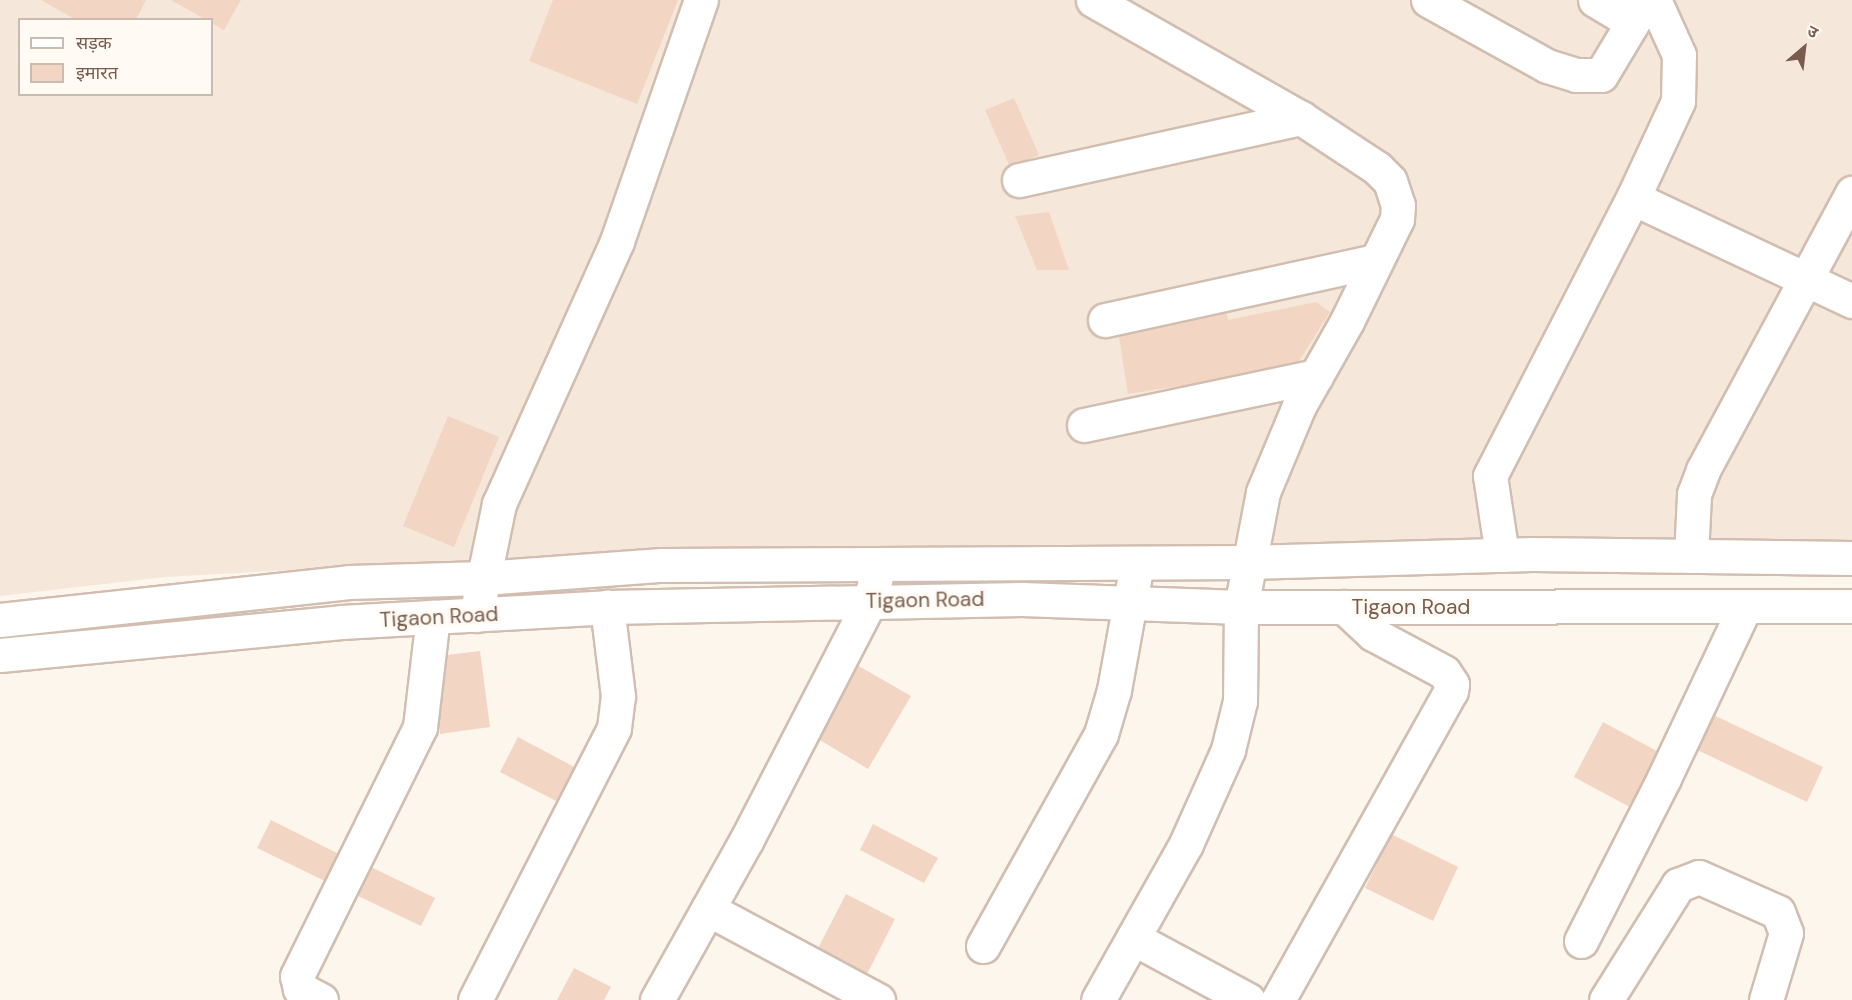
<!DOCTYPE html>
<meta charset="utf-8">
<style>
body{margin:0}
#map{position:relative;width:1852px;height:1000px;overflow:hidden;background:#fdf6ec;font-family:"DM Sans","Noto Sans Devanagari",sans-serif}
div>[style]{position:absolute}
.residential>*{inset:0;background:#f5e8da}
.building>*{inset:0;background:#f3d5c3}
.roads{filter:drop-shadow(2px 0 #d1beb0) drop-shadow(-2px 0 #d1beb0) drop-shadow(0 2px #d1beb0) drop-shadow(0 -2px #d1beb0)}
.minor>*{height:33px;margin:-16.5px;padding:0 16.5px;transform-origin:16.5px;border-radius:16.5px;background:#fff}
.tertiary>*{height:33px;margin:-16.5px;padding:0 16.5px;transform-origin:16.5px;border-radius:16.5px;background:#fff}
span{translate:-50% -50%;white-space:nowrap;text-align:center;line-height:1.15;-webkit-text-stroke:6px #fffaf3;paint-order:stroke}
.street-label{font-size:21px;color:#7a5c4d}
.legend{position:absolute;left:18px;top:18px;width:195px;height:78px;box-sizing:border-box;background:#fffaf3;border:2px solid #cabbb1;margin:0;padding:8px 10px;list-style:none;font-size:18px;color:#7a5c4d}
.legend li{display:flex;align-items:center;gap:12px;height:30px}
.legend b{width:30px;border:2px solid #cabbb1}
.north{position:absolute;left:1774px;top:18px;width:60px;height:60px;-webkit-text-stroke:4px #fffaf3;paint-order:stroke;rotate:28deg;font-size:16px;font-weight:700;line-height:24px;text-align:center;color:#7a5c4d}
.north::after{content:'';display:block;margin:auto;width:21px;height:27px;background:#7a5c4d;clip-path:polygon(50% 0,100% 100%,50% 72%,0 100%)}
</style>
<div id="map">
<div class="residential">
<i style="clip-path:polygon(evenodd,0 0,1852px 0,1852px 549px,653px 550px,165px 577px,0 596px,0 0,20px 20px,212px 20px,212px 94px,20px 94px,20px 20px)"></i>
</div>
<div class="building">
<i style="clip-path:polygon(41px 0,146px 0,136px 20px,76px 20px)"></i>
<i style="clip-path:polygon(171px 0,241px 0,224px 30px)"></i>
<i style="clip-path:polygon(553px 0,678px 0,637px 104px,529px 61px)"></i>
<i style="clip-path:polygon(1014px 98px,1039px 155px,1010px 167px,985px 110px)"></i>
<i style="clip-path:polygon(1049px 212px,1069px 270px,1037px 270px,1015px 216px)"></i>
<i style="clip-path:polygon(1224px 300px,1228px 320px,1316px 302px,1330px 312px,1294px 369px,1181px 396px,1179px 386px,1128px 394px,1116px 318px)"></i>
<i style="clip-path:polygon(448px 416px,499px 437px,454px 547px,403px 526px)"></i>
<i style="clip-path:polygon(480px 651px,490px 727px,440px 734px,430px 657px)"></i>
<i style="clip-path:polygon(857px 665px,911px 696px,868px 769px,815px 737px)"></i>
<i style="clip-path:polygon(1707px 712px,1823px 767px,1807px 802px,1691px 747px)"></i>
<i style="clip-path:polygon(1603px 722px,1666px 756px,1637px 811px,1574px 777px)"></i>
<i style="clip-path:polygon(518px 737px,580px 770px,562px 804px,500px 772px)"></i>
<i style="clip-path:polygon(271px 820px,343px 856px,329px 883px,257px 848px)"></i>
<i style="clip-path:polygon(873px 824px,938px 858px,924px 883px,860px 850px)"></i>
<i style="clip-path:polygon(1391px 834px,1458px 867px,1433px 921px,1365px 888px)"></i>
<i style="clip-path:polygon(371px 867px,435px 898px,421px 926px,358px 896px)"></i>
<i style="clip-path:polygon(846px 894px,895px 919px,864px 980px,815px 954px)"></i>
<i style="clip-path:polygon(574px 968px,611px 987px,604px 1000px,557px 1000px)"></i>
</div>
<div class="roads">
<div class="minor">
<i style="left:1093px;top:0;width:239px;rotate:29.6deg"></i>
<i style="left:1301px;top:118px;width:91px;rotate:33.3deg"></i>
<i style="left:1377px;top:168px;width:18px;rotate:45deg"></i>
<i style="left:1390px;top:181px;width:25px;rotate:72deg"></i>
<i style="left:1398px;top:205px;width:14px;rotate:94deg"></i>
<i style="left:1397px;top:219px;width:114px;rotate:116.1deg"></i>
<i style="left:1347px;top:321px;width:98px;rotate:119.5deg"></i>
<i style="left:1299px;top:406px;width:93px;rotate:112.7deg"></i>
<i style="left:1263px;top:492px;width:117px;rotate:100.8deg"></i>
<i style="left:1241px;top:607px;width:94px;rotate:90.6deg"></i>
<i style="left:1240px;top:701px;width:50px;rotate:103.8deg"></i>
<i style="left:1228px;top:750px;width:103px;rotate:114.1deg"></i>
<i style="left:1186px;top:844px;width:179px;rotate:119.4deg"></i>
<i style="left:1428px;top:0;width:136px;rotate:29deg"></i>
<i style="left:1547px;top:66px;width:30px;rotate:17deg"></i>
<i style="left:1576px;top:75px;width:25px"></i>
<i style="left:1601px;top:75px;width:87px;rotate:-59deg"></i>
<i style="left:1595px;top:0;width:43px;rotate:30.7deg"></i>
<i style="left:1019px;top:180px;width:289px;rotate:-12.4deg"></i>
<i style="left:1633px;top:198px;width:242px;rotate:25.2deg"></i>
<i style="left:1105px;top:320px;width:277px;rotate:-12.3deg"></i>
<i style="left:1084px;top:425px;width:237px;rotate:-11.9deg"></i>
<i style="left:1502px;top:555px;width:80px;rotate:-98.6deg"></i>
<i style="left:1490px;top:476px;width:313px;rotate:-62.8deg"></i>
<i style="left:1633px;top:198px;width:107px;rotate:-65.1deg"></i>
<i style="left:1678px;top:101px;width:46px;rotate:-88.8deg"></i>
<i style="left:1679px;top:55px;width:60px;rotate:-114.4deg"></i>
<i style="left:1691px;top:556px;width:62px;rotate:-87.2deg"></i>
<i style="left:1694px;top:494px;width:26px;rotate:-69deg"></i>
<i style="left:1703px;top:470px;width:315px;rotate:-61.7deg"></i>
<i style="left:476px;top:615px;width:113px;rotate:-78.3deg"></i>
<i style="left:499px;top:504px;width:288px;rotate:-65.8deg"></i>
<i style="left:617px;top:241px;width:255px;rotate:-70.8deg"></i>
<i style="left:708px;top:909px;width:193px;rotate:28.2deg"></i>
<i style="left:1133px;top:938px;width:131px;rotate:28.3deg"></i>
<i style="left:1581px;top:941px;width:183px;rotate:-63deg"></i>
<i style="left:1664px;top:778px;width:189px;rotate:-64.7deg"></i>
<i style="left:983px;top:946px;width:243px;rotate:-60.9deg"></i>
<i style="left:1101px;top:734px;width:46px;rotate:-73.5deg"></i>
<i style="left:1114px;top:690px;width:129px;rotate:-79.7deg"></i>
<i style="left:321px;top:1000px;width:24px;rotate:-152deg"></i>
<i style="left:300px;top:989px;width:13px;rotate:-103deg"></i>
<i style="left:297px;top:976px;width:278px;rotate:-63.7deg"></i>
<i style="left:420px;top:727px;width:111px;rotate:-83.3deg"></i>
<i style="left:475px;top:1000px;width:305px;rotate:-62.9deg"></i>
<i style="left:614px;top:728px;width:32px;rotate:-83deg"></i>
<i style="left:618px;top:696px;width:90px;rotate:-97deg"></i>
<i style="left:657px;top:1000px;width:182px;rotate:-60.8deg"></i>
<i style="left:746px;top:841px;width:270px;rotate:-62.7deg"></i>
<i style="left:870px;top:601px;width:38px;rotate:-76deg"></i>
<i style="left:1278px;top:1000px;width:354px;rotate:-60.8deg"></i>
<i style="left:1451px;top:691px;width:7px;rotate:-82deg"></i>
<i style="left:1452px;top:684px;width:14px;rotate:-124deg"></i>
<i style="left:1444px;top:672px;width:81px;rotate:-151.8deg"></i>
<i style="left:1373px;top:634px;width:40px;rotate:-137deg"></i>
<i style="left:1606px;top:1000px;width:136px;rotate:-57.9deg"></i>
<i style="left:1678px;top:885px;width:22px;rotate:-21deg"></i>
<i style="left:1699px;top:877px;width:86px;rotate:23.9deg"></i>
<i style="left:1778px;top:912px;width:22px;rotate:69deg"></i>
<i style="left:1786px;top:933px;width:70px;rotate:106.6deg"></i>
</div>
<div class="tertiary">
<i style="left:0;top:620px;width:351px;rotate:-6.2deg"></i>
<i style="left:349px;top:582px;width:134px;rotate:-1.7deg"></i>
<i style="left:483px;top:578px;width:179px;rotate:-4.2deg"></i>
<i style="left:662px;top:565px;width:586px;rotate:-0.29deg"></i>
<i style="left:1248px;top:562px;width:284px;rotate:-1.6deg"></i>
<i style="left:1532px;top:554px;width:320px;rotate:0.7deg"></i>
<i style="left:0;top:655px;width:343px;rotate:-5.5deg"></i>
<i style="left:341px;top:622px;width:266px;rotate:-3.2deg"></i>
<i style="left:607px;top:607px;width:415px;rotate:-1.1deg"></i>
<i style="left:1022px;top:599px;width:219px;rotate:2.1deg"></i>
<i style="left:1241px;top:607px;width:611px;rotate:-0.09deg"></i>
</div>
</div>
<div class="street-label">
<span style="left:925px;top:600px;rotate:-1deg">Tigaon Road</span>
<span style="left:1411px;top:607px">Tigaon Road</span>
<span style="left:439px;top:617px;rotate:-3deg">Tigaon Road</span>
</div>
<ul class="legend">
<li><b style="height:8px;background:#fff"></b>सड़क</li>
<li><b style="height:16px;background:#f3d5c3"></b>इमारत</li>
</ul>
<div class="north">उ</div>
</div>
